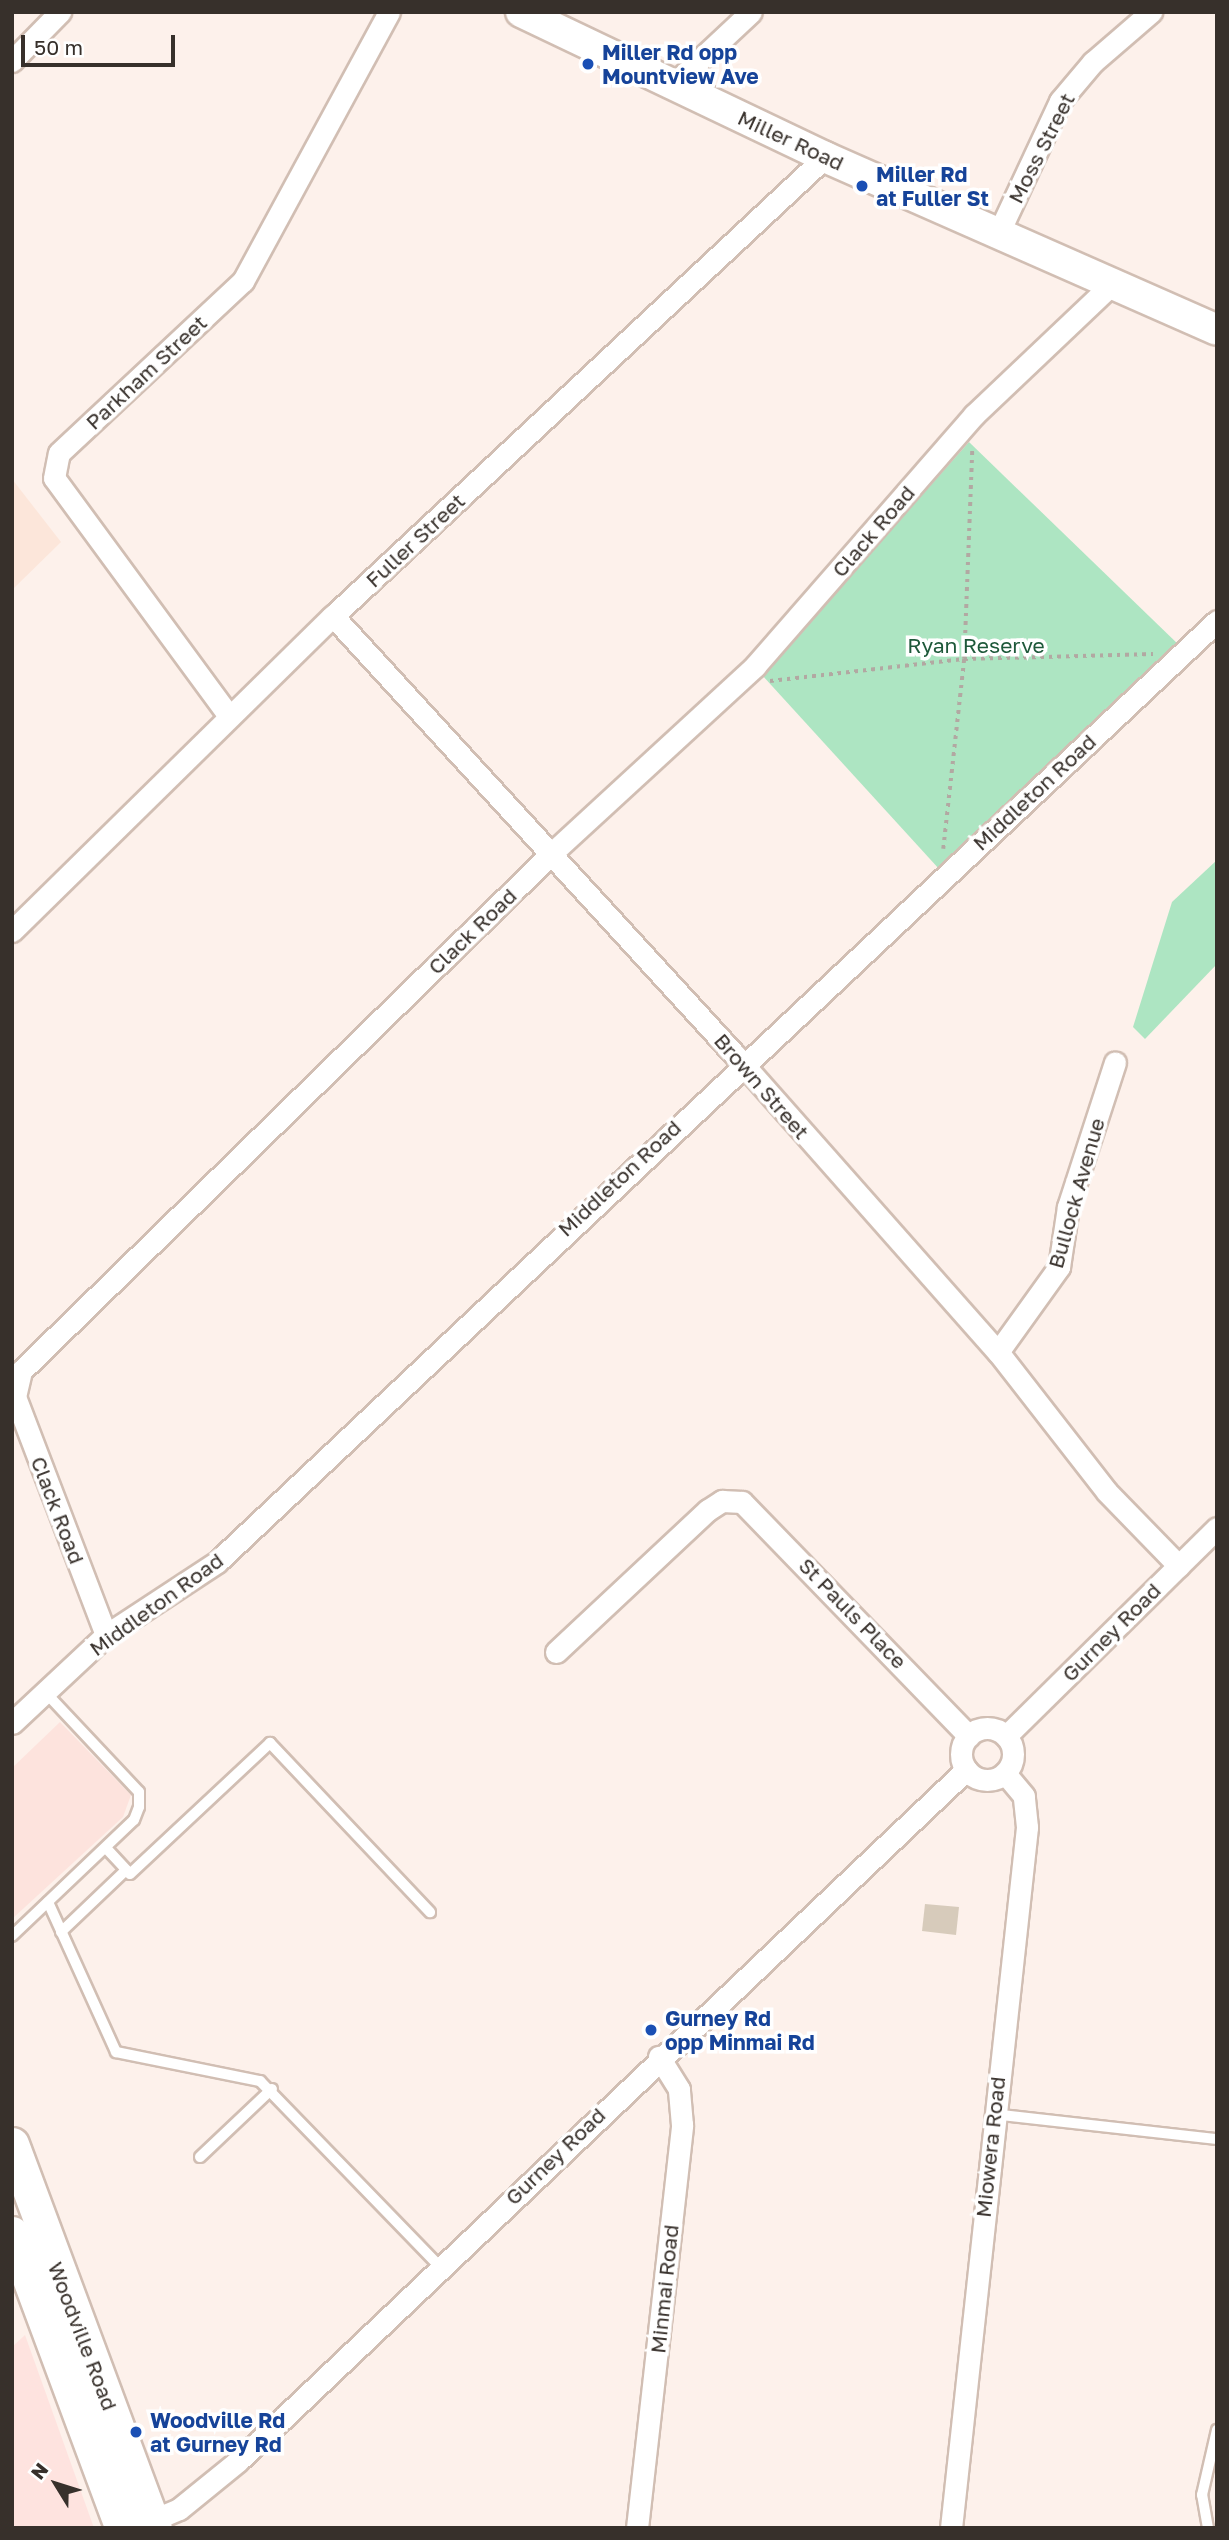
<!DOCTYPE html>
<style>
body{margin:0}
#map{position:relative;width:1229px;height:2540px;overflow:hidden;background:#fdf1eb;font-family:"Golos Text",sans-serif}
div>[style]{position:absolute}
.commercial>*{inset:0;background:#fde3dd}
.industrial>*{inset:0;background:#fee3df}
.built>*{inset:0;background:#fce6da}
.green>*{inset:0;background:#ade5c2}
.building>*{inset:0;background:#d7cbbb}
.path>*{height:3.5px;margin-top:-1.75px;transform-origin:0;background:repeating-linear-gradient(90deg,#b2a8a2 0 3.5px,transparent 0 8.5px)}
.roads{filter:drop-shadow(2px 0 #d1beb3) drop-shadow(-2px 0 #d1beb3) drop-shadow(0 2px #d1beb3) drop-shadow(0 -2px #d1beb3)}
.lane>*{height:10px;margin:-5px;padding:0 5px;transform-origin:5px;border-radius:5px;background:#fff}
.street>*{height:21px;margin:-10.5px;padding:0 10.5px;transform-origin:10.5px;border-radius:10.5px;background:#fff}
.street>.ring{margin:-10.5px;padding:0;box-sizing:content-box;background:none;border:21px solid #fff;border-radius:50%}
.secondary>*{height:30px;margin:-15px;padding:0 15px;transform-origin:15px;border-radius:15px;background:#fff}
.primary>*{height:33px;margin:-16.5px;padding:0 16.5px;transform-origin:16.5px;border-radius:16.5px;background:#fff}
.dots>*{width:19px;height:19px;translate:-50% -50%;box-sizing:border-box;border:4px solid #fff;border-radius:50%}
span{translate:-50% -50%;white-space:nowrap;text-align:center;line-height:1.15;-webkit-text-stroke:7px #fff;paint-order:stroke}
.transit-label{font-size:21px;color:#164399;font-weight:700}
.left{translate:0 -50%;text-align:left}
.street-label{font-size:21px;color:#37302b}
.park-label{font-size:21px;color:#1e593a}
.frame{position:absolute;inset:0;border:14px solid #37302b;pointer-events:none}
.north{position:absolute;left:21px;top:2449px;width:70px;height:70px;-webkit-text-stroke:5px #fff;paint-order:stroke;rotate:308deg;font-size:19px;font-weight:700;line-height:28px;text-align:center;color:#37302b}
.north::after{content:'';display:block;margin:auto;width:24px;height:32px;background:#37302b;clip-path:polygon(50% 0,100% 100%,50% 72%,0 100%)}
.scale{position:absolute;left:21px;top:35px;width:154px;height:32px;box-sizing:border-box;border:4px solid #37302b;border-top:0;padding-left:9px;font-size:21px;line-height:24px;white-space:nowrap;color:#37302b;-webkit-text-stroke:5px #fff;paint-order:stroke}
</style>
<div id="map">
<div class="commercial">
<i style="clip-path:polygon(60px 1722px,131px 1795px,123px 1817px,12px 1919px,12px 1768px)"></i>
</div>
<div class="industrial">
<i style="clip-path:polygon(25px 2335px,59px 2430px,94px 2528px,12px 2528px,12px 2347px)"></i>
</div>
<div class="built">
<i style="clip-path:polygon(12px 479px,61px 542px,12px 590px)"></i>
</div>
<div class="green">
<i style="clip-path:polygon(969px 442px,1181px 647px,940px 870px,762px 675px)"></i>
<i style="clip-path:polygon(1217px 860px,1217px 964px,1145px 1039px,1133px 1027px,1172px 902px)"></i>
</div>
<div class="building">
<i style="clip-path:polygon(925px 1904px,959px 1907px,956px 1935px,922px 1931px)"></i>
</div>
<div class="path">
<i style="left:770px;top:681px;width:195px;rotate:-6.5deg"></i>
<i style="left:964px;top:659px;width:189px;rotate:-1.5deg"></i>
<i style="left:943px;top:849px;width:191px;rotate:-83.7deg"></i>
<i style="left:964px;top:659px;width:211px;rotate:-87.8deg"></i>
</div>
<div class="roads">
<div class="lane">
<i style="left:106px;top:1848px;width:35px;rotate:47deg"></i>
<i style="left:130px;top:1874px;width:192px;rotate:-43.1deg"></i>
<i style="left:270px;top:1743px;width:233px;rotate:46.6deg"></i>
<i style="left:48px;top:1902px;width:165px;rotate:65.6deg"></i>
<i style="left:116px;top:2052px;width:147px;rotate:11.4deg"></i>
<i style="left:260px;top:2081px;width:259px;rotate:45.9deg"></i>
<i style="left:61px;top:1932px;width:90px;rotate:-43.6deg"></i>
<i style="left:12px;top:1936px;width:168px;rotate:-43.6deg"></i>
<i style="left:134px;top:1820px;width:14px;rotate:-69deg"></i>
<i style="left:139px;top:1807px;width:15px;rotate:-90deg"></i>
<i style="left:139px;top:1792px;width:137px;rotate:-133.2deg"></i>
<i style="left:993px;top:2114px;width:225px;rotate:6.4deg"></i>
<i style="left:200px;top:2157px;width:99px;rotate:-43.4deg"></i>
<i style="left:1208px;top:2528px;width:34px;rotate:-100deg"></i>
<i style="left:1202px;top:2495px;width:67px;rotate:-77deg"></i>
</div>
<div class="street">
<i style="left:12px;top:61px;width:69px;rotate:-45.6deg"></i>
<i style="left:674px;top:84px;width:105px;rotate:-43.1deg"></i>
<i style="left:999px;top:232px;width:145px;rotate:-65deg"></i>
<i style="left:1060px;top:101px;width:51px;rotate:-49.8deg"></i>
<i style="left:1093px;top:62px;width:77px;rotate:-40.8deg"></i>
<i style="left:333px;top:616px;width:595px;rotate:47.52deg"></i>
<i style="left:735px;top:1055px;width:397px;rotate:48.5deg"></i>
<i style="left:998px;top:1352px;width:177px;rotate:52.1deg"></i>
<i style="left:1107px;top:1492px;width:103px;rotate:45.8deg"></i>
<i style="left:229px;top:716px;width:295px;rotate:-126.3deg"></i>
<i style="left:54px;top:478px;width:25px;rotate:-79deg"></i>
<i style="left:59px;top:453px;width:252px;rotate:-43.1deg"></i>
<i style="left:243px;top:281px;width:306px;rotate:-61.5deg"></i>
<i style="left:12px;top:931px;width:450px;rotate:-44.5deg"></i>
<i style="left:333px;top:616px;width:673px;rotate:-43.01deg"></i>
<i style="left:998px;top:1352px;width:105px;rotate:-54.3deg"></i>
<i style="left:1059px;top:1267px;width:61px;rotate:-81.5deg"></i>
<i style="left:1068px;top:1207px;width:152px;rotate:-72deg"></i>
<i style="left:106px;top:1635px;width:255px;rotate:-110.9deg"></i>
<i style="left:15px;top:1397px;width:27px;rotate:-77deg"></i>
<i style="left:21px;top:1371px;width:743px;rotate:-44.29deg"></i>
<i style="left:553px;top:852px;width:275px;rotate:-42.6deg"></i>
<i style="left:755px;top:666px;width:333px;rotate:-48.9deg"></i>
<i style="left:974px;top:415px;width:190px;rotate:-43.5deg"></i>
<i style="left:556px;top:1652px;width:208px;rotate:-43.1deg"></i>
<i style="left:708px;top:1510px;width:17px;rotate:-33deg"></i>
<i style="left:722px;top:1501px;width:20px;rotate:3deg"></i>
<i style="left:742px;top:1502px;width:326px;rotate:45.9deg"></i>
<i style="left:12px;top:1723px;width:129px;rotate:-43.1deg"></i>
<i style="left:106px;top:1635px;width:133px;rotate:-33.3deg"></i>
<i style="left:217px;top:1562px;width:1373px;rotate:-43.26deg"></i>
<i class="ring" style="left:961px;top:1728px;width:31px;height:31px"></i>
<i style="left:1006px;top:1736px;width:296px;rotate:-44.6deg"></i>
<i style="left:141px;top:2525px;width:41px;rotate:-22.8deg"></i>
<i style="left:179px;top:2509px;width:76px;rotate:-39.1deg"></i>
<i style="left:238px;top:2461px;width:1004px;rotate:-43.51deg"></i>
<i style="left:637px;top:2528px;width:406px;rotate:-83.6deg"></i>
<i style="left:682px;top:2125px;width:36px;rotate:-95deg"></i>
<i style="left:679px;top:2089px;width:38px;rotate:-122deg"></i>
<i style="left:951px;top:2528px;width:705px;rotate:-83.81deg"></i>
<i style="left:1027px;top:1827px;width:31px;rotate:-96deg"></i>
<i style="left:1024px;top:1796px;width:30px;rotate:-130deg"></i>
</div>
<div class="secondary">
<i style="left:521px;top:12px;width:337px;rotate:25.5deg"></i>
<i style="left:825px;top:157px;width:428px;rotate:23.8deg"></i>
</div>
<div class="primary">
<i style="left:12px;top:2144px;width:410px;rotate:69.6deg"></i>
<i style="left:12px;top:2233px;width:315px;rotate:69.6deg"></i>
</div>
</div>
<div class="dots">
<i style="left:588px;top:64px;background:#1a4fb4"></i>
<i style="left:862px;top:186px;background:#1a4fb4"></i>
<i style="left:651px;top:2030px;background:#1a4fb4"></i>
<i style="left:136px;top:2432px;background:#1a4fb4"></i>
</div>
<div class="transit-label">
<span class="left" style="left:602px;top:64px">Miller Rd opp<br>Mountview Ave</span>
<span class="left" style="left:876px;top:186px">Miller Rd<br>at Fuller St</span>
<span class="left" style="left:665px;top:2030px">Gurney Rd<br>opp Minmai Rd</span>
<span class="left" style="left:150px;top:2432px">Woodville Rd<br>at Gurney Rd</span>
</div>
<div class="street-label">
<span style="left:791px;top:140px;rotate:25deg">Miller Road</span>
<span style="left:1041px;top:148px;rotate:-63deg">Moss Street</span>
<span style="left:146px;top:372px;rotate:-43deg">Parkham Street</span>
<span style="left:873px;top:531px;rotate:-49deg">Clack Road</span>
<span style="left:415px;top:540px;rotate:-43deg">Fuller Street</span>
<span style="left:1034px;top:792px;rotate:-43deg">Middleton Road</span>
<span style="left:472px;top:931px;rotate:-44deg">Clack Road</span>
<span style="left:762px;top:1086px;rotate:49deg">Brown Street</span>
<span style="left:619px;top:1178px;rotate:-43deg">Middleton Road</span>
<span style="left:1076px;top:1193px;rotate:-74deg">Bullock Avenue</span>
<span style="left:58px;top:1510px;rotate:69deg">Clack Road</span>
<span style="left:156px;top:1604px;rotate:-36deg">Middleton Road</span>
<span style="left:853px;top:1613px;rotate:46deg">St Pauls Place</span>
<span style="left:1111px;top:1632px;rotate:-45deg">Gurney Road</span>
<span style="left:990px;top:2147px;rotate:-84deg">Miowera Road</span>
<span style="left:555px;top:2156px;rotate:-44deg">Gurney Road</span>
<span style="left:664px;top:2289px;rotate:-84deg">Minmai Road</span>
<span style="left:83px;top:2336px;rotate:69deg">Woodville Road</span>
</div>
<div class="park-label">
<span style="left:976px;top:645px">Ryan Reserve</span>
</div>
<div class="frame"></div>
<div class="north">N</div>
<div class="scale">50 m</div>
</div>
